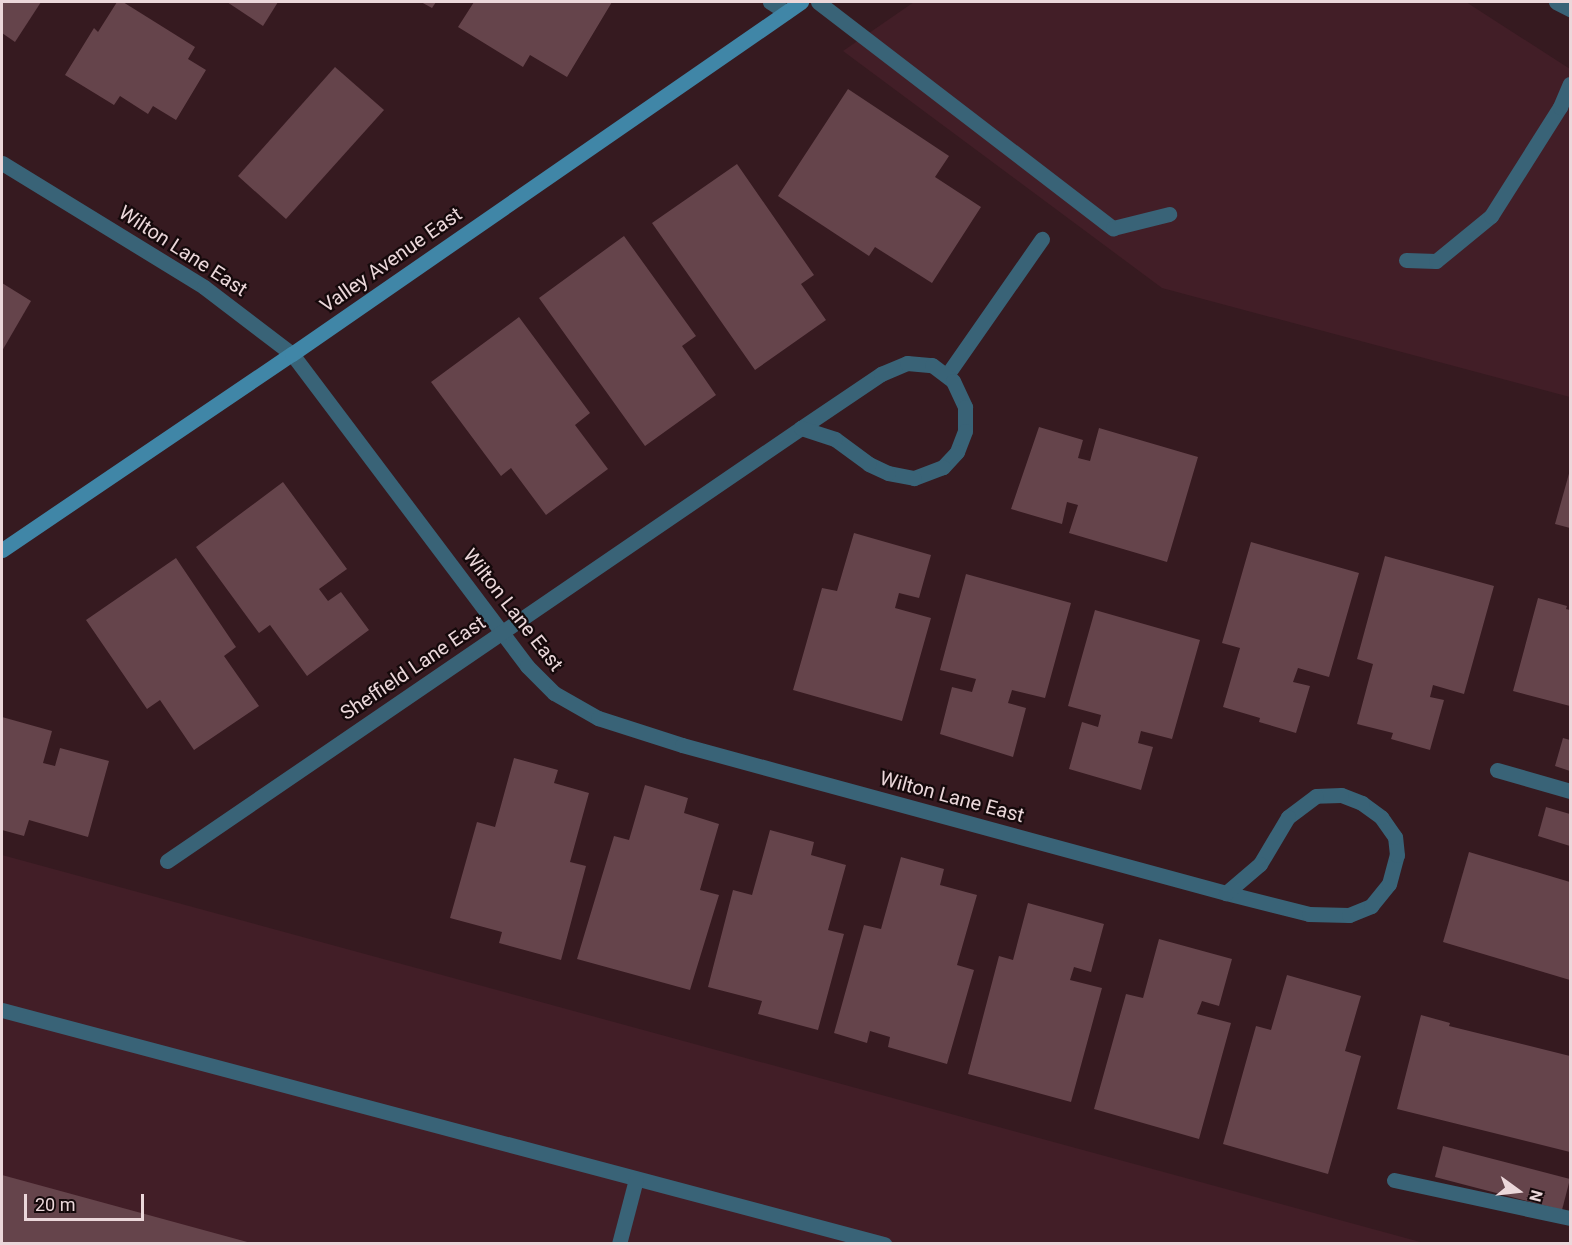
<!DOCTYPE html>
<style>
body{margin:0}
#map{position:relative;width:1572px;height:1245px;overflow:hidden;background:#361a20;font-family:Roboto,sans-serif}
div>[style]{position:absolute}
.built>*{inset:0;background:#421e27}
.building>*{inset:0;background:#65444b}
.lane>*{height:15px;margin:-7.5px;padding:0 7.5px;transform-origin:7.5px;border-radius:7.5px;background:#396377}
.street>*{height:15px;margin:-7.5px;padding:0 7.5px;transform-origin:7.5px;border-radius:7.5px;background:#396377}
.secondary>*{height:15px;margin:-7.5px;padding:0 7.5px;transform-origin:7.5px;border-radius:7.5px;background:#4086a7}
span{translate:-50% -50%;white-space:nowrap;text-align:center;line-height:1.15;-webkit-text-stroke:4.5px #15090b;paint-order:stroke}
.street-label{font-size:20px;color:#ebd7da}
.frame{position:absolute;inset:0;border:3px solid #ebd7da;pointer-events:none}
.north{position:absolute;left:1488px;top:1161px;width:60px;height:60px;-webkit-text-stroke:4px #15090b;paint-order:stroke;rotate:105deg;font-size:16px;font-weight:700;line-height:24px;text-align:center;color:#ebd7da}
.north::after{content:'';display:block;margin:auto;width:21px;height:27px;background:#ebd7da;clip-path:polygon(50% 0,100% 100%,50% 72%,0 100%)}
.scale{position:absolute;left:24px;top:1194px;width:120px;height:27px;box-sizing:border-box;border:3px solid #ebd7da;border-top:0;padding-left:8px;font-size:18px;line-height:21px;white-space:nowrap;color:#ebd7da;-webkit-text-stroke:4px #15090b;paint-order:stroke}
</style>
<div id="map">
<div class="built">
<i style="clip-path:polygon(914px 2px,1466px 2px,1570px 69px,1570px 397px,1162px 288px,843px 51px)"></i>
<i style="clip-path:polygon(2px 855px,1424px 1243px,2px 1243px)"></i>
</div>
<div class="building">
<i style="clip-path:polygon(2px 2px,41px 2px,15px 42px,2px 33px)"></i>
<i style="clip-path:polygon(117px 2px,123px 2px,195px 47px,188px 59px,206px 70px,176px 120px,153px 106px,148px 114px,120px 96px,114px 105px,65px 75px,94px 28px,98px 32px)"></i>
<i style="clip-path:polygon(227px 2px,278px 2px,263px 26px)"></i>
<i style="clip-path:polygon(421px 2px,436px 2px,432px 8px)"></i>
<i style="clip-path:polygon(474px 2px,612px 2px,567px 77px,530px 55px,523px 67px,458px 27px)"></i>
<i style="clip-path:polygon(335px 67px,384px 110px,286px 219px,238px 176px)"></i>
<i style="clip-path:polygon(848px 89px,949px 156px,935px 177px,981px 207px,932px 283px,875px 247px,869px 256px,778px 196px)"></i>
<i style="clip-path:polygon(737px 164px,814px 275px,801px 284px,826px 320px,755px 370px,652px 223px)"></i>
<i style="clip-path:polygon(624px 236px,696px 336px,682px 346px,716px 395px,645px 446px,539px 298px)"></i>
<i style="clip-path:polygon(2px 283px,31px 301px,2px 351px)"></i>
<i style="clip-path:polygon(519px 317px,590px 413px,575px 425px,608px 469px,546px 515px,511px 468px,501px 476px,431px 382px)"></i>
<i style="clip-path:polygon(1039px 427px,1083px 440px,1078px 458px,1090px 461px,1099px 428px,1198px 457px,1167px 562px,1069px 533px,1078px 505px,1067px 502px,1062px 524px,1011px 509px)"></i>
<i style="clip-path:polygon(1570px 470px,1570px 528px,1555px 524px)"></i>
<i style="clip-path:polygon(283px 482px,347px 569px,319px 589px,328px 601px,341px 592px,369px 630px,307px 676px,270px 625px,259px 633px,196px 547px)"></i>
<i style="clip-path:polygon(854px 533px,931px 555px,919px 598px,899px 593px,895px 608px,931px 618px,902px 721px,793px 690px,822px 588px,837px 591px)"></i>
<i style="clip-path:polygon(1251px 542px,1359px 573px,1329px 677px,1298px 668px,1293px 682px,1310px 686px,1296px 733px,1259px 722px,1260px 718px,1223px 707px,1240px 648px,1222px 643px)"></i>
<i style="clip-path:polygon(1385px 556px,1494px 586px,1464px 694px,1433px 685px,1430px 697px,1444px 700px,1430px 750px,1391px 739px,1393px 733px,1357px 724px,1373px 664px,1357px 659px)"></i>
<i style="clip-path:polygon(176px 558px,236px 647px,224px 656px,259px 706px,194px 750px,160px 700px,147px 709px,86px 620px)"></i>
<i style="clip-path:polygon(966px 574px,1071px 603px,1045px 698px,1012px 690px,1008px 703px,1026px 708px,1013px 757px,940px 734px,952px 687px,972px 692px,976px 679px,940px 670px)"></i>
<i style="clip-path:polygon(1538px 598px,1567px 606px,1566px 609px,1570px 610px,1570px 706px,1513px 691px)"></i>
<i style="clip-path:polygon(1095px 610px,1200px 640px,1172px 739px,1141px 731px,1138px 743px,1153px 747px,1141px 790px,1069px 769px,1082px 722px,1098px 727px,1101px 715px,1068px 706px)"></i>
<i style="clip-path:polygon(2px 717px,52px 731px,43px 763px,55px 766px,60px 748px,109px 761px,88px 837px,29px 820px,24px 836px,2px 830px)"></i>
<i style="clip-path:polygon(1563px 738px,1570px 740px,1570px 771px,1555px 766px)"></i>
<i style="clip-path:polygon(514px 758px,558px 770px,554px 783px,589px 793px,570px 862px,586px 866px,561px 960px,499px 943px,502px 932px,450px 918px,477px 822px,495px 827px)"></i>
<i style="clip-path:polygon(645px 785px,688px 798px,684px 813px,719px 824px,700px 890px,719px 895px,690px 990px,577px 959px,614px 836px,629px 840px)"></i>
<i style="clip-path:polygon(1546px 807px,1570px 814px,1570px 846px,1538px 836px)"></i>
<i style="clip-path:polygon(770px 830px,814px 842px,811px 855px,846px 865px,828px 930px,844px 934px,818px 1030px,758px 1014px,762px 1001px,708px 987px,733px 890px,752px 895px)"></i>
<i style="clip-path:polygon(1469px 852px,1570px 882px,1570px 980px,1443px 942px)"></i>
<i style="clip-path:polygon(901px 857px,944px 869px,940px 885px,977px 895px,957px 965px,974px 970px,947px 1064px,888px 1047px,890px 1037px,870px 1031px,867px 1043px,834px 1033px,864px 925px,881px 929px)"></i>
<i style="clip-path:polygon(1028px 903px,1104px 924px,1091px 972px,1074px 967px,1070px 980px,1102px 988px,1071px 1102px,968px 1074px,999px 956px,1013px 960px)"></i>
<i style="clip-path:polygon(1159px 939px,1232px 959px,1219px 1006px,1202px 1001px,1197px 1014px,1231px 1023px,1199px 1139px,1094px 1109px,1126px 994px,1143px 998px)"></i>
<i style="clip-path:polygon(1287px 975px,1361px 996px,1345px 1051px,1361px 1056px,1328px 1174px,1223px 1144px,1256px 1026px,1271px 1030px)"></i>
<i style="clip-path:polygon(1421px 1015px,1450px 1023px,1449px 1026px,1570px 1056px,1570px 1152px,1397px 1109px)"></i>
<i style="clip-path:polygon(1443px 1146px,1570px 1179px,1562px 1210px,1435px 1177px)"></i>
<i style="clip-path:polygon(2px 1175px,251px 1243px,251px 1244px,2px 1244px)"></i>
</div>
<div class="lane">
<i style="left:818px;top:2px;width:372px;rotate:37.5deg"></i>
<i style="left:1113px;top:228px;width:58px;rotate:-14deg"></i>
<i style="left:1406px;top:260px;width:30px;rotate:2deg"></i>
<i style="left:1436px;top:261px;width:71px;rotate:-39.3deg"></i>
<i style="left:1491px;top:216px;width:129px;rotate:-57.7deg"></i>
<i style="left:1560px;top:107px;width:25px;rotate:-67deg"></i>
<i style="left:1497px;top:770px;width:76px;rotate:16deg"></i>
<i style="left:2px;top:1010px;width:913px;rotate:14.86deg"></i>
<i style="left:1394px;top:1180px;width:180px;rotate:12.2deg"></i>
<i style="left:619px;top:1244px;width:67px;rotate:-75.3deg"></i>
</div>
<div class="street">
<i style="left:770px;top:2px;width:19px;rotate:32deg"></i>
<i style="left:1556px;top:2px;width:16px;rotate:27deg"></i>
<i style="left:2px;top:163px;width:237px;rotate:31.5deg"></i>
<i style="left:204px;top:287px;width:111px;rotate:37.3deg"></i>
<i style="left:292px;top:354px;width:391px;rotate:53deg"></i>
<i style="left:527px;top:666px;width:38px;rotate:45deg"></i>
<i style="left:554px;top:693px;width:51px;rotate:29.6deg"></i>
<i style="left:598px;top:718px;width:88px;rotate:17.8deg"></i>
<i style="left:682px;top:745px;width:564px;rotate:15.22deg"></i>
<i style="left:1226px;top:893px;width:86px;rotate:14.2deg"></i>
<i style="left:1309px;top:914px;width:40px;rotate:1.4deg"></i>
<i style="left:1349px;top:915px;width:24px;rotate:-22deg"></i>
<i style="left:1371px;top:906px;width:28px;rotate:-51deg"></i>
<i style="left:1389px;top:884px;width:30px;rotate:-75deg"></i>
<i style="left:1397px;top:855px;width:18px;rotate:-96deg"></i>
<i style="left:1395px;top:837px;width:24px;rotate:-125deg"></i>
<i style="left:1381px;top:817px;width:24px;rotate:-144deg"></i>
<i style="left:1362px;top:803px;width:22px;rotate:-159deg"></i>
<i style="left:1341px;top:795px;width:25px;rotate:178deg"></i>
<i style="left:1316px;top:796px;width:35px;rotate:143deg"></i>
<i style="left:1288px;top:817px;width:55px;rotate:120.8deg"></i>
<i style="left:1260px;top:864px;width:45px;rotate:139.5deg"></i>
<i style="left:947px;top:375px;width:166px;rotate:-55.1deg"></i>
<i style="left:167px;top:861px;width:768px;rotate:-34.33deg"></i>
<i style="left:801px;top:428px;width:97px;rotate:-34deg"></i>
<i style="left:881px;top:374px;width:28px;rotate:-23deg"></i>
<i style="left:907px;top:363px;width:25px;rotate:5deg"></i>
<i style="left:932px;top:365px;width:26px;rotate:37deg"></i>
<i style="left:953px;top:381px;width:29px;rotate:65deg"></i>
<i style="left:965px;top:407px;width:24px;rotate:90deg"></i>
<i style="left:965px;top:431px;width:22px;rotate:111deg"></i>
<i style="left:957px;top:452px;width:21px;rotate:133deg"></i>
<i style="left:943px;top:467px;width:31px;rotate:159deg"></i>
<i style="left:914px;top:478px;width:26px;rotate:-169deg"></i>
<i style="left:888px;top:473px;width:21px;rotate:-155deg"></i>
<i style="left:869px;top:464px;width:42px;rotate:-143.7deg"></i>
<i style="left:835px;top:439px;width:36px;rotate:-162deg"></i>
</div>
<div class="secondary">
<i style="left:2px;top:550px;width:350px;rotate:-34.1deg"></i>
<i style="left:292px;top:354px;width:619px;rotate:-34.67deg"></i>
</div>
<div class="street-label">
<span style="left:183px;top:251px;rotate:33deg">Wilton Lane East</span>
<span style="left:391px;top:260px;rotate:-35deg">Valley Avenue East</span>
<span style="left:513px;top:610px;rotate:52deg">Wilton Lane East</span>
<span style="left:413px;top:668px;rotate:-34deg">Sheffield Lane East</span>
<span style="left:952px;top:797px;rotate:15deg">Wilton Lane East</span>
</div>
<div class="frame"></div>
<div class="north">N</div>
<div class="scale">20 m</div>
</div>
